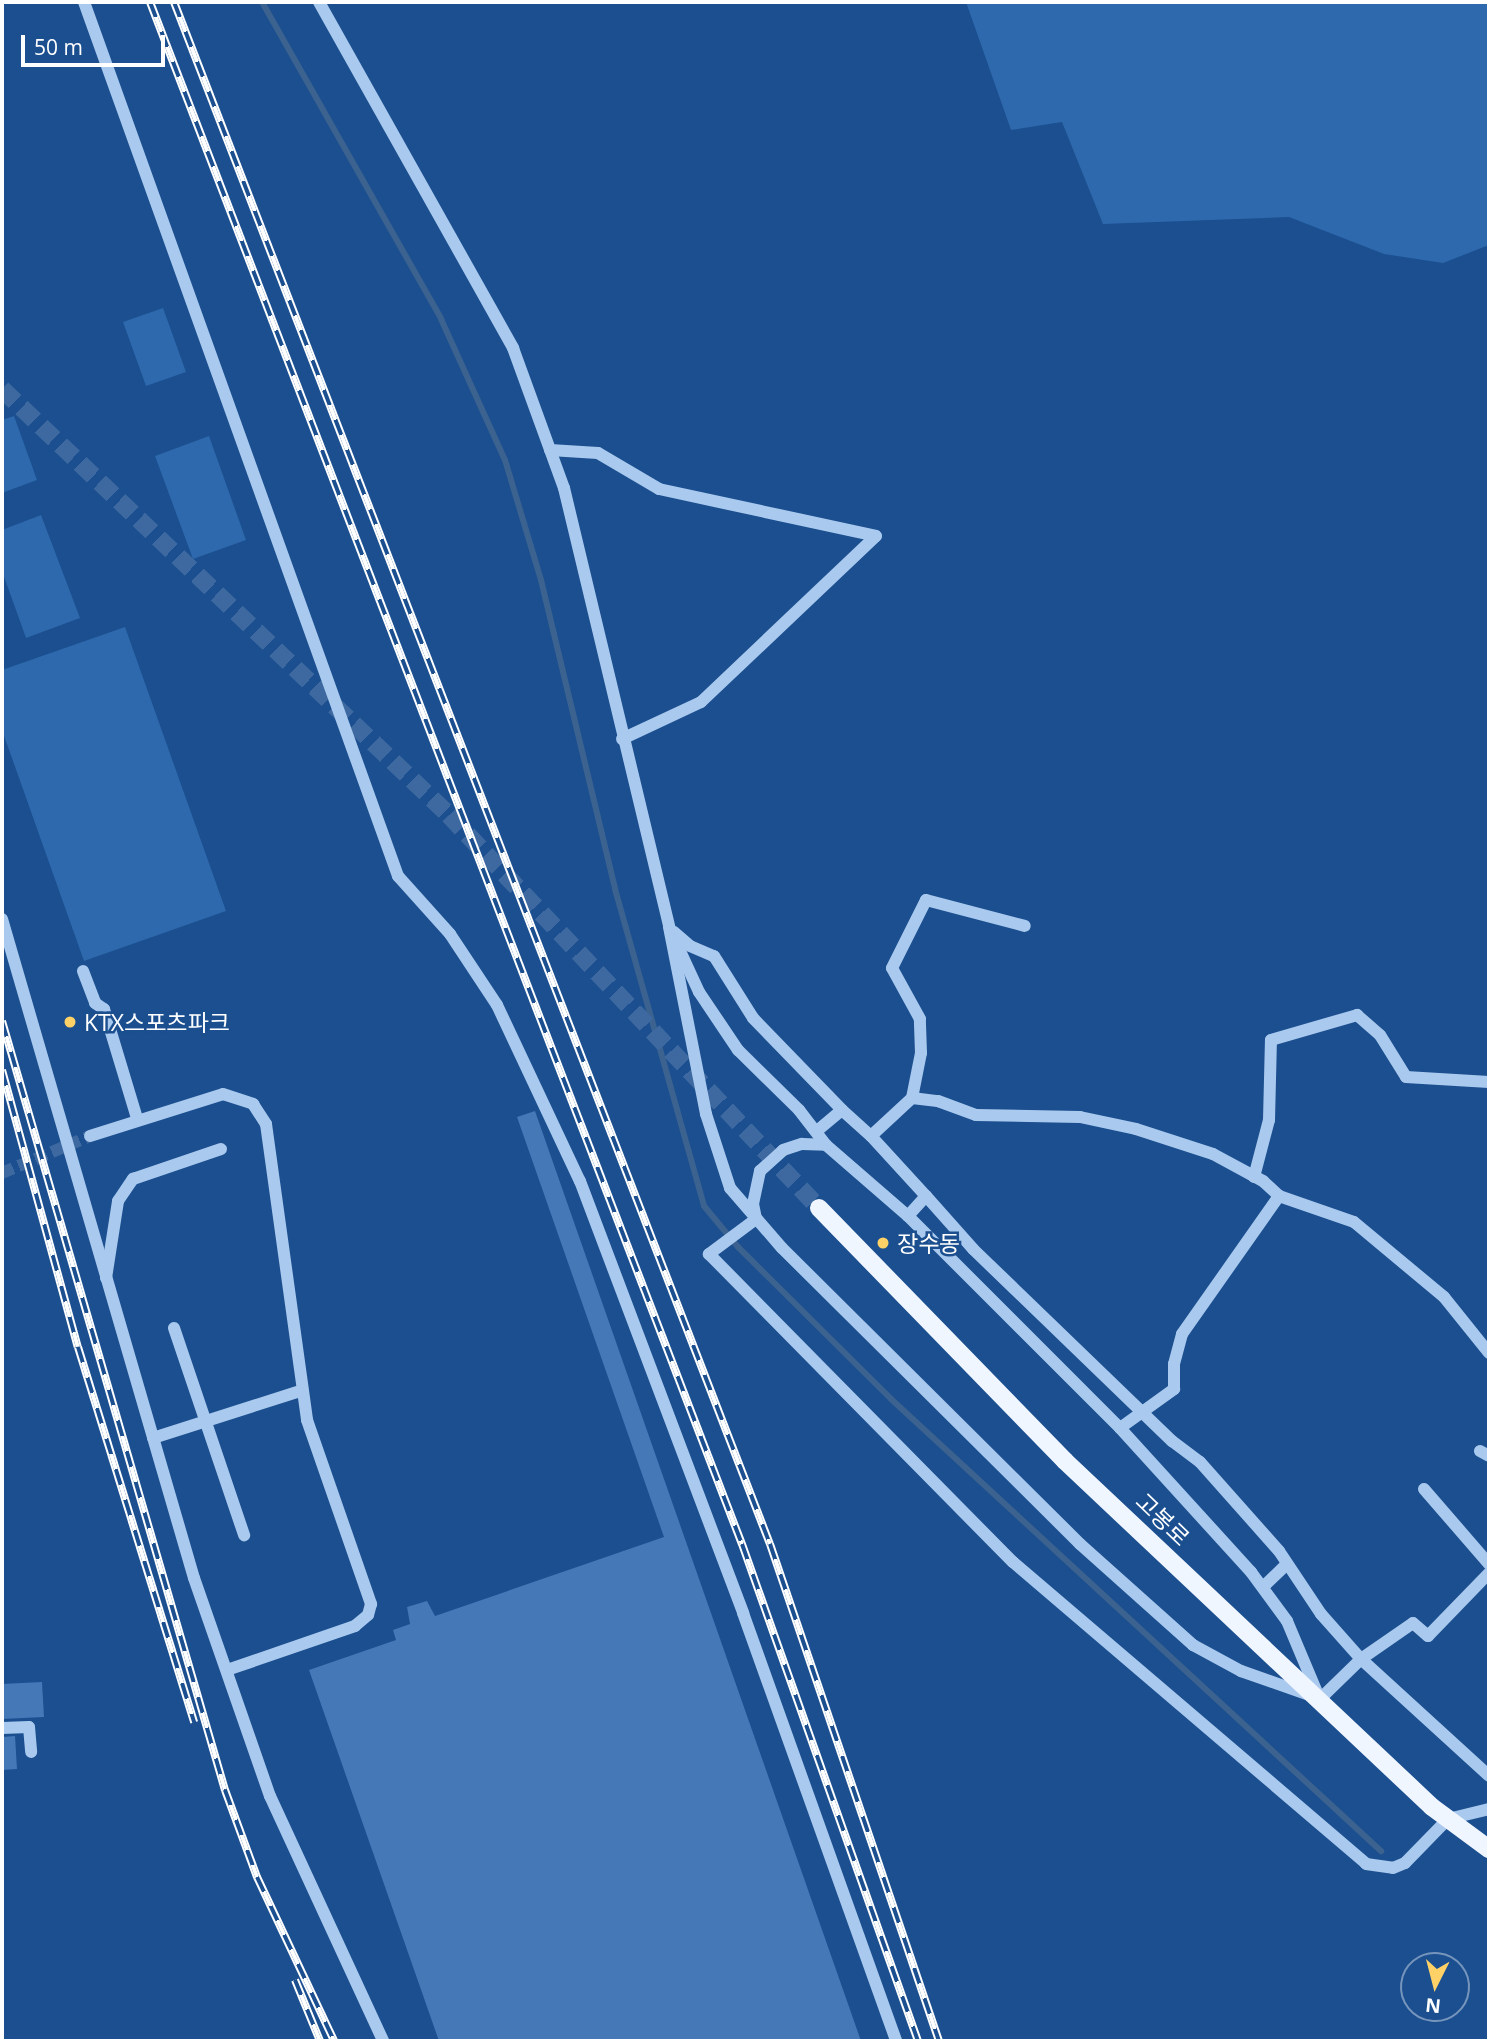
<!DOCTYPE html>
<meta charset="utf-8">
<style>
body{margin:0}
#map{position:relative;width:1491px;height:2043px;overflow:hidden;background:#1b4f8f;font-family:"Open Sans","Noto Sans KR",sans-serif}
div>[style]{position:absolute}
.green>*{inset:0;background:#2e69ad}
.stream>*{height:6px;margin:-3px;padding:0 3px;transform-origin:3px;border-radius:3px;background:#3c6290}
.building>*{inset:0;background:#4478b7}
.minor-tunnel>*{height:12px;margin-top:-6px;transform-origin:0;background:repeating-linear-gradient(90deg,#3d69a0 0 12px,transparent 0 18px)}
.major-tunnel>*{height:18px;margin-top:-9px;transform-origin:0;background:repeating-linear-gradient(90deg,#3d69a0 0 18px,transparent 0 27px)}
.minor>*{height:12px;margin:-6px;padding:0 6px;transform-origin:6px;border-radius:6px;background:#a9c9ee}
.major>*{height:18px;margin:-9px;padding:0 9px;transform-origin:9px;border-radius:9px;background:#f0f6ff}
.rail>*{height:8px;margin-top:-4px;transform-origin:0;background:repeating-linear-gradient(90deg,#1b4f8f 0 16px,#fff 0 32px);box-sizing:border-box;border-block:2px solid #fff}
.dots>*{width:19px;height:19px;translate:-50% -50%;box-sizing:border-box;border:4px solid #1b4f8f;border-radius:50%}
span{translate:-50% -50%;white-space:nowrap;text-align:center;line-height:1.15;-webkit-text-stroke:5px #1b4f8f;paint-order:stroke}
.poi-label{font-size:23px;color:#fff}
.left{translate:0 -50%;text-align:left}
.street-label{font-size:23px;color:#fff}
.frame{position:absolute;inset:0;border:4px solid #fff;pointer-events:none}
.north{position:absolute;left:1400px;top:1952px;width:70px;height:70px;box-sizing:border-box;background:#1b4f8f;border:2px solid #7695bc;border-radius:50%;rotate:186deg;font-size:19px;font-weight:700;line-height:28px;text-align:center;color:#fff}
.north::after{content:'';display:block;margin:auto;width:24px;height:32px;background:#ffd166;clip-path:polygon(50% 0,100% 100%,50% 72%,0 100%)}
.scale{position:absolute;left:21px;top:35px;width:144px;height:32px;box-sizing:border-box;border:4px solid #fff;border-top:0;padding-left:9px;font-size:21px;line-height:24px;white-space:nowrap;color:#fff;-webkit-text-stroke:5px #1b4f8f;paint-order:stroke}
</style>
<div id="map">
<div class="green">
<i style="clip-path:polygon(966px 2px,1489px 2px,1489px 245px,1443px 263px,1384px 254px,1289px 217px,1103px 224px,1062px 122px,1011px 130px)"></i>
<i style="clip-path:polygon(163px 308px,186px 372px,146px 386px,123px 322px)"></i>
<i style="clip-path:polygon(14px 416px,37px 480px,2px 493px,2px 420px)"></i>
<i style="clip-path:polygon(209px 436px,246px 540px,193px 559px,155px 456px)"></i>
<i style="clip-path:polygon(41px 515px,80px 618px,26px 638px,2px 571px,2px 530px)"></i>
<i style="clip-path:polygon(125px 627px,226px 911px,84px 961px,2px 730px,2px 670px)"></i>
</div>
<div class="stream">
<i style="left:262px;top:2px;width:364px;rotate:60.5deg"></i>
<i style="left:441px;top:319px;width:155px;rotate:65.6deg"></i>
<i style="left:505px;top:460px;width:125px;rotate:73.3deg"></i>
<i style="left:541px;top:580px;width:318px;rotate:76.5deg"></i>
<i style="left:615px;top:889px;width:329px;rotate:74.3deg"></i>
<i style="left:704px;top:1206px;width:53px;rotate:50.3deg"></i>
<i style="left:738px;top:1247px;width:216px;rotate:44.8deg"></i>
<i style="left:891px;top:1399px;width:667px;rotate:42.69deg"></i>
</div>
<div class="building">
<i style="clip-path:polygon(535px 1111px,861px 2041px,439px 2041px,309px 1670px,396px 1640px,393px 1630px,410px 1624px,407px 1607px,427px 1601px,435px 1616px,664px 1537px,517px 1117px)"></i>
<i style="clip-path:polygon(42px 1682px,44px 1717px,2px 1719px,2px 1684px)"></i>
<i style="clip-path:polygon(15px 1736px,17px 1769px,2px 1770px,2px 1737px)"></i>
</div>
<div class="minor-tunnel">
<i style="left:2px;top:1173px;width:95px;rotate:-22.8deg"></i>
</div>
<div class="major-tunnel">
<i style="left:2px;top:389px;width:617px;rotate:43.62deg"></i>
<i style="left:449px;top:815px;width:540px;rotate:46.73deg"></i>
</div>
<div class="minor">
<i style="left:84px;top:2px;width:929px;rotate:70.24deg"></i>
<i style="left:398px;top:876px;width:78px;rotate:48.1deg"></i>
<i style="left:450px;top:934px;width:85px;rotate:56.5deg"></i>
<i style="left:497px;top:1005px;width:195px;rotate:64.8deg"></i>
<i style="left:580px;top:1181px;width:462px;rotate:69.3deg"></i>
<i style="left:743px;top:1613px;width:455px;rotate:70.3deg"></i>
<i style="left:319px;top:2px;width:397px;rotate:60.7deg"></i>
<i style="left:513px;top:348px;width:149px;rotate:70deg"></i>
<i style="left:564px;top:488px;width:451px;rotate:76.5deg"></i>
<i style="left:669px;top:927px;width:191px;rotate:78.8deg"></i>
<i style="left:706px;top:1114px;width:78px;rotate:72deg"></i>
<i style="left:730px;top:1188px;width:79px;rotate:49.1deg"></i>
<i style="left:782px;top:1248px;width:420px;rotate:44.8deg"></i>
<i style="left:1080px;top:1544px;width:152px;rotate:41.8deg"></i>
<i style="left:1193px;top:1645px;width:55px;rotate:28.4deg"></i>
<i style="left:1241px;top:1671px;width:72px;rotate:19.4deg"></i>
<i style="left:550px;top:450px;width:48px;rotate:3.6deg"></i>
<i style="left:598px;top:453px;width:71px;rotate:30.5deg"></i>
<i style="left:659px;top:489px;width:222px;rotate:12.2deg"></i>
<i style="left:622px;top:739px;width:87px;rotate:-25.1deg"></i>
<i style="left:701px;top:702px;width:241px;rotate:-43.5deg"></i>
<i style="left:2px;top:919px;width:686px;rotate:73.76deg"></i>
<i style="left:194px;top:1578px;width:231px;rotate:70.8deg"></i>
<i style="left:270px;top:1796px;width:270px;rotate:65.2deg"></i>
<i style="left:674px;top:932px;width:21px;rotate:41deg"></i>
<i style="left:690px;top:946px;width:26px;rotate:23deg"></i>
<i style="left:714px;top:956px;width:73px;rotate:57.8deg"></i>
<i style="left:753px;top:1018px;width:128px;rotate:45.9deg"></i>
<i style="left:675px;top:940px;width:57px;rotate:65.2deg"></i>
<i style="left:699px;top:992px;width:70px;rotate:56.1deg"></i>
<i style="left:738px;top:1050px;width:86px;rotate:44.5deg"></i>
<i style="left:799px;top:1110px;width:44px;rotate:52.4deg"></i>
<i style="left:826px;top:1145px;width:108px;rotate:40.9deg"></i>
<i style="left:908px;top:1216px;width:300px;rotate:45deg"></i>
<i style="left:1120px;top:1428px;width:195px;rotate:47.7deg"></i>
<i style="left:1251px;top:1572px;width:61px;rotate:53.7deg"></i>
<i style="left:1287px;top:1621px;width:82px;rotate:67.2deg"></i>
<i style="left:83px;top:971px;width:34px;rotate:69deg"></i>
<i style="left:95px;top:1003px;width:11px;rotate:34deg"></i>
<i style="left:104px;top:1009px;width:114px;rotate:73.2deg"></i>
<i style="left:912px;top:1098px;width:26px;rotate:7deg"></i>
<i style="left:938px;top:1101px;width:40px;rotate:20.2deg"></i>
<i style="left:976px;top:1115px;width:104px;rotate:1.1deg"></i>
<i style="left:1080px;top:1117px;width:57px;rotate:12.1deg"></i>
<i style="left:1136px;top:1129px;width:81px;rotate:18deg"></i>
<i style="left:1213px;top:1154px;width:57px;rotate:28.4deg"></i>
<i style="left:1263px;top:1181px;width:22px;rotate:43deg"></i>
<i style="left:1279px;top:1196px;width:79px;rotate:19.1deg"></i>
<i style="left:1354px;top:1222px;width:117px;rotate:39.8deg"></i>
<i style="left:1444px;top:1297px;width:72px;rotate:51.2deg"></i>
<i style="left:818px;top:1130px;width:31px;rotate:-40deg"></i>
<i style="left:842px;top:1110px;width:39px;rotate:42deg"></i>
<i style="left:871px;top:1136px;width:81px;rotate:47.5deg"></i>
<i style="left:926px;top:1196px;width:27px;rotate:132deg"></i>
<i style="left:90px;top:1136px;width:139px;rotate:-17.5deg"></i>
<i style="left:223px;top:1094px;width:32px;rotate:18deg"></i>
<i style="left:253px;top:1104px;width:24px;rotate:57deg"></i>
<i style="left:266px;top:1124px;width:299px;rotate:82.1deg"></i>
<i style="left:307px;top:1420px;width:195px;rotate:70.8deg"></i>
<i style="left:371px;top:1604px;width:11px;rotate:105deg"></i>
<i style="left:368px;top:1615px;width:17px;rotate:140deg"></i>
<i style="left:355px;top:1626px;width:135px;rotate:161deg"></i>
<i style="left:871px;top:1136px;width:56px;rotate:-42.8deg"></i>
<i style="left:912px;top:1098px;width:46px;rotate:-78.7deg"></i>
<i style="left:921px;top:1053px;width:34px;rotate:-92deg"></i>
<i style="left:920px;top:1019px;width:58px;rotate:-118.8deg"></i>
<i style="left:892px;top:968px;width:76px;rotate:-63.4deg"></i>
<i style="left:926px;top:900px;width:102px;rotate:14.7deg"></i>
<i style="left:1254px;top:1177px;width:59px;rotate:-75.3deg"></i>
<i style="left:1269px;top:1120px;width:80px;rotate:-88.6deg"></i>
<i style="left:1271px;top:1040px;width:90px;rotate:-16.2deg"></i>
<i style="left:1357px;top:1015px;width:30px;rotate:41deg"></i>
<i style="left:1380px;top:1035px;width:49px;rotate:58.2deg"></i>
<i style="left:1406px;top:1077px;width:83px;rotate:3.4deg"></i>
<i style="left:926px;top:1196px;width:71px;rotate:48.4deg"></i>
<i style="left:973px;top:1249px;width:277px;rotate:44deg"></i>
<i style="left:1172px;top:1441px;width:35px;rotate:37deg"></i>
<i style="left:1200px;top:1462px;width:119px;rotate:48.4deg"></i>
<i style="left:1279px;top:1551px;width:76px;rotate:56.3deg"></i>
<i style="left:1321px;top:1614px;width:60px;rotate:48.4deg"></i>
<i style="left:1361px;top:1659px;width:173px;rotate:42.4deg"></i>
<i style="left:756px;top:1219px;width:59px;rotate:143.3deg"></i>
<i style="left:709px;top:1254px;width:433px;rotate:45.4deg"></i>
<i style="left:1013px;top:1562px;width:465px;rotate:40.5deg"></i>
<i style="left:1366px;top:1864px;width:27px;rotate:8deg"></i>
<i style="left:1393px;top:1868px;width:13px;rotate:-23deg"></i>
<i style="left:1405px;top:1863px;width:62px;rotate:-45.7deg"></i>
<i style="left:1448px;top:1819px;width:42px;rotate:-13.7deg"></i>
<i style="left:756px;top:1219px;width:15px;rotate:-101deg"></i>
<i style="left:753px;top:1204px;width:34px;rotate:-78deg"></i>
<i style="left:760px;top:1171px;width:31px;rotate:-42deg"></i>
<i style="left:783px;top:1150px;width:20px;rotate:-18deg"></i>
<i style="left:802px;top:1144px;width:24px;rotate:2deg"></i>
<i style="left:106px;top:1278px;width:78px;rotate:-81.1deg"></i>
<i style="left:118px;top:1201px;width:27px;rotate:-56deg"></i>
<i style="left:133px;top:1179px;width:93px;rotate:-18.8deg"></i>
<i style="left:174px;top:1328px;width:219px;rotate:71.3deg"></i>
<i style="left:1120px;top:1428px;width:67px;rotate:-35.8deg"></i>
<i style="left:1174px;top:1389px;width:25px;rotate:-90deg"></i>
<i style="left:1174px;top:1364px;width:31px;rotate:-75deg"></i>
<i style="left:1182px;top:1334px;width:169px;rotate:-54.9deg"></i>
<i style="left:153px;top:1438px;width:157px;rotate:-17.7deg"></i>
<i style="left:1480px;top:1451px;width:10px;rotate:29deg"></i>
<i style="left:1424px;top:1489px;width:99px;rotate:49.1deg"></i>
<i style="left:1263px;top:1587px;width:33px;rotate:-44deg"></i>
<i style="left:1320px;top:1699px;width:57px;rotate:-44.3deg"></i>
<i style="left:1361px;top:1659px;width:63px;rotate:-34.7deg"></i>
<i style="left:1413px;top:1623px;width:20px;rotate:41deg"></i>
<i style="left:1428px;top:1636px;width:88px;rotate:-45.9deg"></i>
<i style="left:2px;top:1728px;width:27px;rotate:-2deg"></i>
<i style="left:29px;top:1727px;width:25px;rotate:85deg"></i>
</div>
<div class="major">
<i style="left:819px;top:1208px;width:353px;rotate:45.8deg"></i>
<i style="left:1065px;top:1461px;width:504px;rotate:43.31deg"></i>
<i style="left:1432px;top:1807px;width:71px;rotate:36.4deg"></i>
</div>
<div class="rail">
<i style="left:150px;top:2px;width:1652px;rotate:69deg"></i>
<i style="left:742px;top:1544px;width:527px;rotate:70.5deg"></i>
<i style="left:174px;top:2px;width:1653px;rotate:68.87deg"></i>
<i style="left:770px;top:1544px;width:525px;rotate:71.22deg"></i>
<i style="left:2px;top:1021px;width:801px;rotate:73.83deg"></i>
<i style="left:225px;top:1790px;width:93px;rotate:69.8deg"></i>
<i style="left:257px;top:1877px;width:181px;rotate:64.8deg"></i>
<i style="left:2px;top:1070px;width:287px;rotate:74.7deg"></i>
<i style="left:78px;top:1347px;width:393px;rotate:72.8deg"></i>
<i style="left:295px;top:1980px;width:66px;rotate:67.7deg"></i>
</div>
<div class="dots">
<i style="left:70px;top:1022px;background:#ffd166"></i>
<i style="left:883px;top:1243px;background:#ffd166"></i>
</div>
<div class="poi-label">
<span class="left" style="left:84px;top:1022px">KTX스포츠파크</span>
<span class="left" style="left:897px;top:1243px">장수동</span>
</div>
<div class="street-label">
<span style="left:1163px;top:1519px;rotate:44deg">고봉로</span>
</div>
<div class="frame"></div>
<div class="north">N</div>
<div class="scale">50 m</div>
</div>
